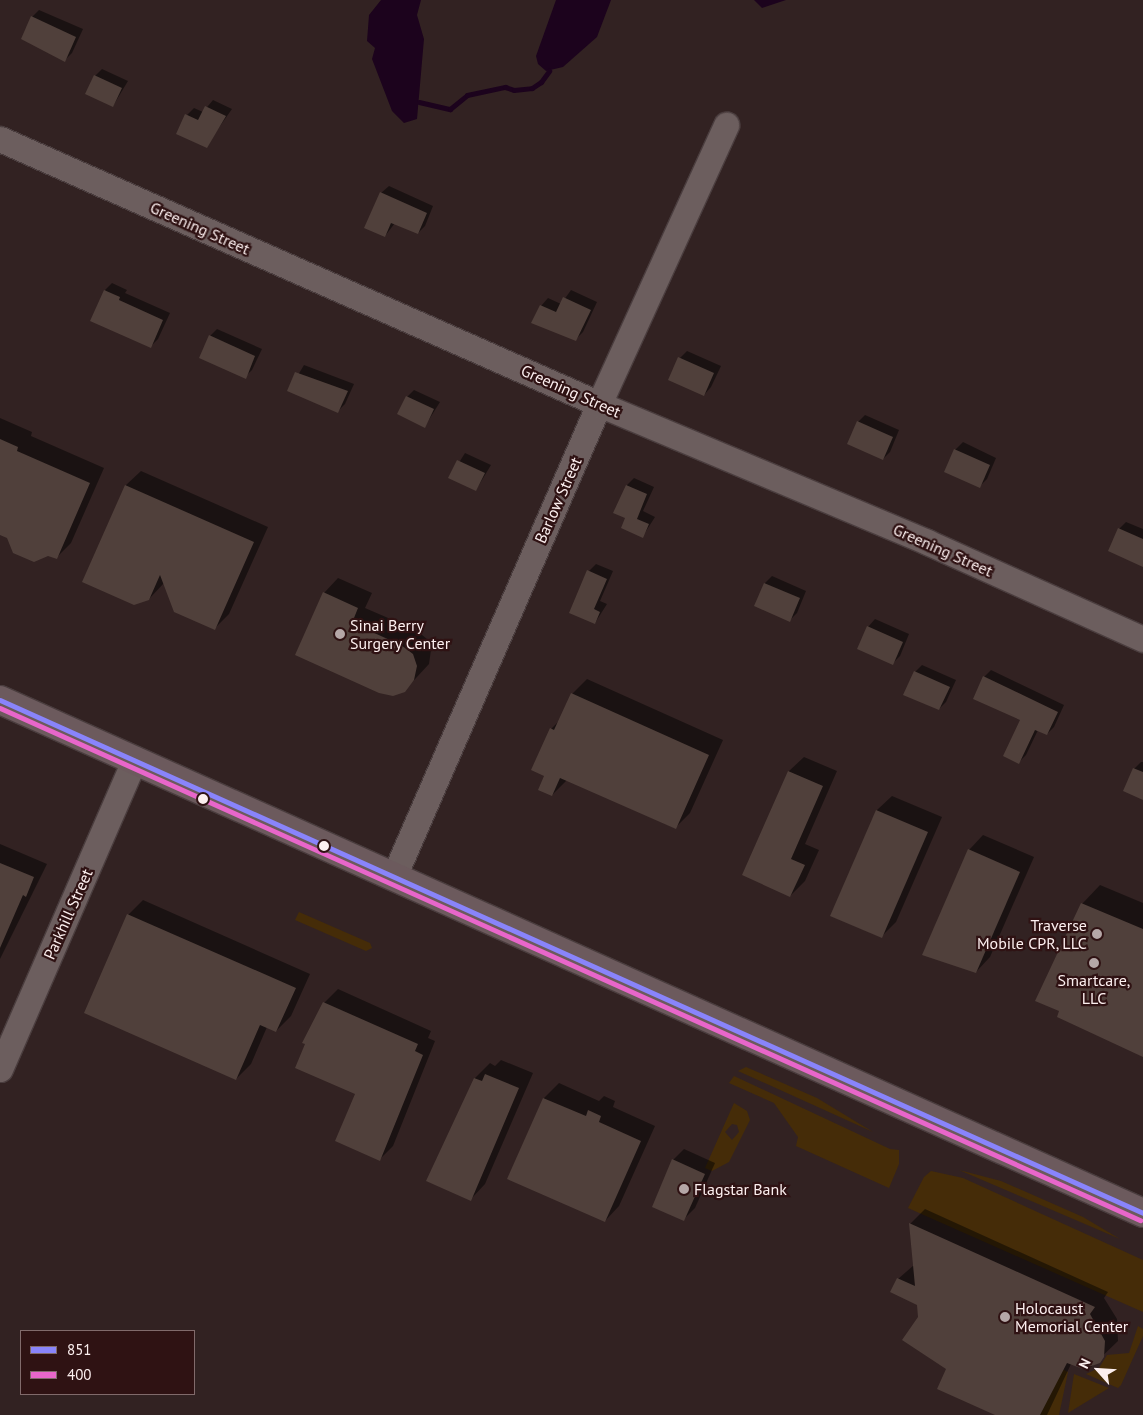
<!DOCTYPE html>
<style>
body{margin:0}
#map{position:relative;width:1143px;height:1415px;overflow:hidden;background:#322222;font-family:"PT Sans",sans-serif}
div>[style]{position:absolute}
.green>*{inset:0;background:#452c08}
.water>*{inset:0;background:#1c031d}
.shadow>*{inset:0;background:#0007}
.stream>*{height:5px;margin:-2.5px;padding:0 2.5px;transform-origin:2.5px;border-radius:2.5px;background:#1c031d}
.building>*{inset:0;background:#50403b}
.roads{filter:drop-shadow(1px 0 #4a3d3e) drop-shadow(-1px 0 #4a3d3e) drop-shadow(0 1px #4a3d3e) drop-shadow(0 -1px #4a3d3e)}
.minor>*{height:25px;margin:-12.5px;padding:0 12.5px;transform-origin:12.5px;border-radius:12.5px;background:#6c5e5e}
.major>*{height:28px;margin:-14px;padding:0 14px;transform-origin:14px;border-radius:14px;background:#6c5a5d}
.bus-1>*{height:5px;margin:-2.5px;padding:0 2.5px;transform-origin:2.5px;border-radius:2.5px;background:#8984fb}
.bus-2>*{height:5px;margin:-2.5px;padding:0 2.5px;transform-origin:2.5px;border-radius:2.5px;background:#e866ca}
.dots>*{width:14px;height:14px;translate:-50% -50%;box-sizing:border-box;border:2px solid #2f1213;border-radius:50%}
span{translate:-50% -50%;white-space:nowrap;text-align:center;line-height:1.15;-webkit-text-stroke:4.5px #2f1213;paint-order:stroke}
.street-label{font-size:16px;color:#fcefef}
.poi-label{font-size:16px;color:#fcefef}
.left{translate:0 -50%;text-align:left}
.right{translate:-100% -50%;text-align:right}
.legend{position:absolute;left:20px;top:1330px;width:175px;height:65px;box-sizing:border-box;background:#2f1213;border:1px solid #816a6b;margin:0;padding:6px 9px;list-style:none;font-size:15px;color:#fcefef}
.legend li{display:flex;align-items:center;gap:10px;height:25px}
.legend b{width:25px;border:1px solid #816a6b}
.north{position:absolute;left:1073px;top:1345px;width:50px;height:50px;-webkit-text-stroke:4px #2f1213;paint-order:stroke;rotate:296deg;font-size:14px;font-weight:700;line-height:20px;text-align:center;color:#fcefef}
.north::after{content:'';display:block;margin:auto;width:18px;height:22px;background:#fcefef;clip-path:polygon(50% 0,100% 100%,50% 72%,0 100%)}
</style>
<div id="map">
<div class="green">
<i style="clip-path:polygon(299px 912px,370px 943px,372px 948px,366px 951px,295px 920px)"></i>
<i style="clip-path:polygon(746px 1067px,817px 1098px,873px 1132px,738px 1071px)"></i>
<i style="clip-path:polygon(734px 1076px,890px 1149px,899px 1150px,899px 1164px,889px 1188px,796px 1146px,798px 1137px,774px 1103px,729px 1083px)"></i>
<i style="clip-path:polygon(evenodd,734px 1103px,747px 1111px,750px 1120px,729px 1162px,712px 1171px,705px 1168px,734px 1103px,732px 1124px,737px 1125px,739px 1132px,732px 1140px,725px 1132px,732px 1124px)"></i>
<i style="clip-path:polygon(959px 1170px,1001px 1181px,1083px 1217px,1120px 1239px)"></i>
<i style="clip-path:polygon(931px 1171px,963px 1178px,1143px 1260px,1143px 1312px,908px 1208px,924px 1177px)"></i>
<i style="clip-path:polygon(1138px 1326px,1143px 1329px,1143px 1336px,1121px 1385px,1118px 1388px,1086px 1374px,1099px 1368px,1107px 1355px,1129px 1353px)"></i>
<i style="clip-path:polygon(1062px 1369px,1068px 1372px,1059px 1415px,1040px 1415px)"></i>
<i style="clip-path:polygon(1074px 1374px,1109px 1388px,1068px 1413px)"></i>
</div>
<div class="water">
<i style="clip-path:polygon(381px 0,421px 0,417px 15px,424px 39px,417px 119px,404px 123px,392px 111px,372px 59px,375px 48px,367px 41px,369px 15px)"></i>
<i style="clip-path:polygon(556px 0,611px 0,597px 37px,563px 67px,546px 71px,538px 64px,536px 56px)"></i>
<i style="clip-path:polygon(754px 0,786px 0,762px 8px)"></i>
</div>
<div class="shadow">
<i style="clip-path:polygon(39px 10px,83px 29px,72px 53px,65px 60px,32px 17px)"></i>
<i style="clip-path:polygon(102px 69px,128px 81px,113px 106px,95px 76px)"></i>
<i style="clip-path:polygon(213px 100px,232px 109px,206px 146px,187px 115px,194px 108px,203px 112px)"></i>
<i style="clip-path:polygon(389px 186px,433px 206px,425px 226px,418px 233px,395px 223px,385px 236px,381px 193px)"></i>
<i style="clip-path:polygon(112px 283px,127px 290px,125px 293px,170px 313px,158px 339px,151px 346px,105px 290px)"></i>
<i style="clip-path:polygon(571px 290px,597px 302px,583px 332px,576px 339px,541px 306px,548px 298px,561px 304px)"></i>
<i style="clip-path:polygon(217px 329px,262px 349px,252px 370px,245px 377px,210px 336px)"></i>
<i style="clip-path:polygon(687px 351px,721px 366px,711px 387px,704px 395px,670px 380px,680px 358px)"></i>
<i style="clip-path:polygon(304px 365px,354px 384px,345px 404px,338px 411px,289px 390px)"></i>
<i style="clip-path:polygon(414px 390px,440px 402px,425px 426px,407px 397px)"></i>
<i style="clip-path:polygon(865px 415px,899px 430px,890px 452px,883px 459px,858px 422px)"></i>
<i style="clip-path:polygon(0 418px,32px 432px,31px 436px,104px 468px,71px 543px,56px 558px,0 534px)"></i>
<i style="clip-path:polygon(963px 442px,996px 458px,987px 479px,980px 486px,955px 450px)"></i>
<i style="clip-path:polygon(465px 453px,491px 465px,476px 490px,450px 477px)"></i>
<i style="clip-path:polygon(141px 471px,268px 527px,229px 614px,214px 629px,164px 583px,149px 599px,83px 581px,126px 485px)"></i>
<i style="clip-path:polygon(634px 478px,654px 487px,643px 511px,655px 517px,643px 536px,626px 518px,627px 485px)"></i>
<i style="clip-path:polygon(1126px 522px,1143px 529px,1143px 566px,1119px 529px)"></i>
<i style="clip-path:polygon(596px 564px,613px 571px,600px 601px,607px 604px,595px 623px,589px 571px)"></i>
<i style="clip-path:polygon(772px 576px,806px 591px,797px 613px,790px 620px,756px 605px,765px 583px)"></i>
<i style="clip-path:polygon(338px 578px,372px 593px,365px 608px,416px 630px,427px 639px,431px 650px,429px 664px,404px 691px,324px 593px)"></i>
<i style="clip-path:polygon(875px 619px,909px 634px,900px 656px,893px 663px,868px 627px)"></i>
<i style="clip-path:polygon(922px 665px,956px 680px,946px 702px,939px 709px,915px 672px)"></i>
<i style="clip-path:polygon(991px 670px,1064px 705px,1054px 727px,1047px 734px,1038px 730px,1026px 755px,1019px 762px,1021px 719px,984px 677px)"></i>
<i style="clip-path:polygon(587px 679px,723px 740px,690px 813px,675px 828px,567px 780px,552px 795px,545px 776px,551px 729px,561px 719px,572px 694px)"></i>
<i style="clip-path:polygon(804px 757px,837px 771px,805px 844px,819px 850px,805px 881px,790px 896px,744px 875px,789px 771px)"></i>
<i style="clip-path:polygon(1141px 762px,1143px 762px,1143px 799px,1134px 769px)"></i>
<i style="clip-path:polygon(892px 796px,942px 817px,896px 922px,881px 937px,832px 916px,877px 810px)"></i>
<i style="clip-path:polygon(983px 835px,1034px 857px,990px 957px,976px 972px,923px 954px,969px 850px)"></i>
<i style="clip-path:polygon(0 844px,47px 864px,0 959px)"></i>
<i style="clip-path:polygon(1100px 885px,1143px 903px,1143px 1055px,1082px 904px)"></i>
<i style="clip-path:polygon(143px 900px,310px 974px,291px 1016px,276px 1031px,267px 1027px,251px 1064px,236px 1079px,128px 915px)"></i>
<i style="clip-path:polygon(338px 989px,431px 1031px,428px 1038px,435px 1041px,393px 1146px,380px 1159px,324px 1003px)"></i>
<i style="clip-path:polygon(501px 1060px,533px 1073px,485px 1184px,471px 1199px,427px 1181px,475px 1078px,490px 1063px,495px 1066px)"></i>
<i style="clip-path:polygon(559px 1083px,599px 1101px,604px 1096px,615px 1101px,613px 1107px,655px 1126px,619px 1206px,605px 1221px,509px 1179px,544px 1098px)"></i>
<i style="clip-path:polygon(684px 1149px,715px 1163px,695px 1208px,684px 1219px,673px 1160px)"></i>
<i style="clip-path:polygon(925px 1209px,1108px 1292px,1104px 1298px,1117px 1319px,1118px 1341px,1091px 1367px,1071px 1364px,1047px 1415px,998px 1415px,947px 1369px,920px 1317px,918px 1304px,898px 1279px,914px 1265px,910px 1224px)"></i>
</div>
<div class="stream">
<i style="left:419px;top:102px;width:32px;rotate:13deg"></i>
<i style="left:450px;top:109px;width:22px;rotate:-39deg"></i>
<i style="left:467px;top:95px;width:39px;rotate:-12deg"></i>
<i style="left:505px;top:87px;width:9px;rotate:18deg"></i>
<i style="left:514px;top:90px;width:18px;rotate:-6deg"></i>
<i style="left:532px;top:88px;width:11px;rotate:-34deg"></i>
<i style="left:541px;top:82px;width:14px;rotate:-54deg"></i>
</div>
<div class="building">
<i style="clip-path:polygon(31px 16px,76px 37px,65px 62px,21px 39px)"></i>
<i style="clip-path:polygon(94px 75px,122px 88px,113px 107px,85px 94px)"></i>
<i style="clip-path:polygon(205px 106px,226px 116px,207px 148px,176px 134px,185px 114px,198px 120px)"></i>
<i style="clip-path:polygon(380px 192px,427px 213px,418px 234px,391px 223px,385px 237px,364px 228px)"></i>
<i style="clip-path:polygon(104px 290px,120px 297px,119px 300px,163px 320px,151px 348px,90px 321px)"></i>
<i style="clip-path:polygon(563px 297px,591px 310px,576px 341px,531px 323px,540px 305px,556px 312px)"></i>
<i style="clip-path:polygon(209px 335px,255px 356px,246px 379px,199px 358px)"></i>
<i style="clip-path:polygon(678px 357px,714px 373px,704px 396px,668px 380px)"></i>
<i style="clip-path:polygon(295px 372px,348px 391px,338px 413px,287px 391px)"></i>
<i style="clip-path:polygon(406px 396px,434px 409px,425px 428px,397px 414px)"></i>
<i style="clip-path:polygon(857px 421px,893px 437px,883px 460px,847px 444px)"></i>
<i style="clip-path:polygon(0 439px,18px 447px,17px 451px,90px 483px,57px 559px,48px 556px,34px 562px,13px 553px,7px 538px,0 535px)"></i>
<i style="clip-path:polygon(954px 449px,990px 465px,980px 488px,944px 472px)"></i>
<i style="clip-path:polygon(457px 460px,485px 473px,476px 491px,448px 478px)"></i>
<i style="clip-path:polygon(125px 485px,254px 542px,215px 630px,174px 612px,160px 575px,149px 600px,134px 605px,82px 582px)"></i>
<i style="clip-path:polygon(626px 485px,647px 494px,637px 519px,649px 524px,643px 538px,621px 528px,625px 518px,613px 513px)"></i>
<i style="clip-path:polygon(1118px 528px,1143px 539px,1143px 567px,1108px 551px)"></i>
<i style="clip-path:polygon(587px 570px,607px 579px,594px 609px,600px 612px,595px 624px,569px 613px)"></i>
<i style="clip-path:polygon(764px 583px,800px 598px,790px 622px,754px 606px)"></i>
<i style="clip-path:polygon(323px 592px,358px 608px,352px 623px,401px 645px,413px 654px,417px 666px,414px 680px,405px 692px,393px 696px,379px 693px,295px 655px)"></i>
<i style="clip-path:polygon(867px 626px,903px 642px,893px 665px,857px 649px)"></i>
<i style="clip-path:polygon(914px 671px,950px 687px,939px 710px,903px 695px)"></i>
<i style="clip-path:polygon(983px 676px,1058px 712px,1047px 735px,1035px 730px,1019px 764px,1003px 756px,1020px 720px,973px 699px)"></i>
<i style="clip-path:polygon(571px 693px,709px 755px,676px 829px,560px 778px,552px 796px,538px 790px,544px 776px,531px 770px,550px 728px,554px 730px)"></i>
<i style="clip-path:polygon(1133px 768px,1143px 772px,1143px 800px,1123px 791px)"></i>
<i style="clip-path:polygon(788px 771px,823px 786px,791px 859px,805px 865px,790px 897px,742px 875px)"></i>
<i style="clip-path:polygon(876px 810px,928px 832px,882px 938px,830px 916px)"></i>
<i style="clip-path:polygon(968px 849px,1020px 872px,976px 973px,922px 955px)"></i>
<i style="clip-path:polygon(0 863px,34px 877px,26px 897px,23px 895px,0 948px)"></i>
<i style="clip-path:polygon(1081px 903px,1143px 929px,1143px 1057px,1057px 1017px,1059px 1011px,1035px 1001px)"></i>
<i style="clip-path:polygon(127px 914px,296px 988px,276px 1032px,260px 1025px,236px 1080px,84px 1013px)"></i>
<i style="clip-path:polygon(323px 1002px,418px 1044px,415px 1051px,423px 1055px,380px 1161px,335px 1141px,355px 1094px,295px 1068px,305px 1044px,302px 1043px)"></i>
<i style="clip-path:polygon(485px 1074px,519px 1088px,471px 1201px,426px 1181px,474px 1078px,482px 1081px)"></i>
<i style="clip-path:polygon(543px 1098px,586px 1116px,588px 1110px,601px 1116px,599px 1122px,641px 1141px,605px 1222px,507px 1179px)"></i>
<i style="clip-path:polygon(672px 1159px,705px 1174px,684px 1221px,652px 1207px)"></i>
<i style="clip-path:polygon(909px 1223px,1095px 1307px,1090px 1314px,1105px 1341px,1104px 1357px,1100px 1363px,1083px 1369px,1067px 1363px,1040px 1415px,995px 1415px,937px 1389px,946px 1369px,902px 1340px,918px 1317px,917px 1305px,890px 1292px,897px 1278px,915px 1286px)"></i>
</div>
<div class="roads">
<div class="minor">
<i style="left:0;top:139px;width:655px;rotate:23.86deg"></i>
<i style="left:599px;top:404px;width:356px;rotate:22.8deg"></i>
<i style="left:927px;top:542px;width:237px;rotate:24.2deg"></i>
<i style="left:394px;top:876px;width:515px;rotate:-66.52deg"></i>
<i style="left:599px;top:404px;width:307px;rotate:-65.5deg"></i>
<i style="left:0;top:1069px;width:338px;rotate:-66.5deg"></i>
</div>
<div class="major">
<i style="left:0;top:700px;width:1253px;rotate:24.17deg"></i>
</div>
</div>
<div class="bus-1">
<i style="left:0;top:700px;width:1253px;rotate:24.17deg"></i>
</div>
<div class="bus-2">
<i style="left:0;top:708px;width:1250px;rotate:24.19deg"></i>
</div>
<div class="dots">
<i style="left:340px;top:634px;background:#b5a7a7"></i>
<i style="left:203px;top:799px;background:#fcefef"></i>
<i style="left:324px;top:846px;background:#fcefef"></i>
<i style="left:1097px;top:934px;background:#b5a7a7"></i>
<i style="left:1094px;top:963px;background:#b5a7a7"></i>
<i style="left:684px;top:1189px;background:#b5a7a7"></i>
<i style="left:1005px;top:1317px;background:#b5a7a7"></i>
</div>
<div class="street-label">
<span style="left:200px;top:228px;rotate:24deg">Greening Street</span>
<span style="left:571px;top:391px;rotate:24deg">Greening Street</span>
<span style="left:558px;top:500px;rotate:-66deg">Barlow Street</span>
<span style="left:943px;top:550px;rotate:24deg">Greening Street</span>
<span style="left:68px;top:914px;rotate:-66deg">Parkhill Street</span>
</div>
<div class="poi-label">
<span class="left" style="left:350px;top:634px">Sinai Berry<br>Surgery Center</span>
<span class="right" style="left:1087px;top:934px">Traverse<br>Mobile CPR, LLC</span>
<span style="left:1094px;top:989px">Smartcare,<br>LLC</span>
<span class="left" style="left:694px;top:1189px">Flagstar Bank</span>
<span class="left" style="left:1015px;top:1317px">Holocaust<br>Memorial Center</span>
</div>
<ul class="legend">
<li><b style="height:6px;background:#8984fb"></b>851</li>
<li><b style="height:6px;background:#e866ca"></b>400</li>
</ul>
<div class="north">N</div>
</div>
